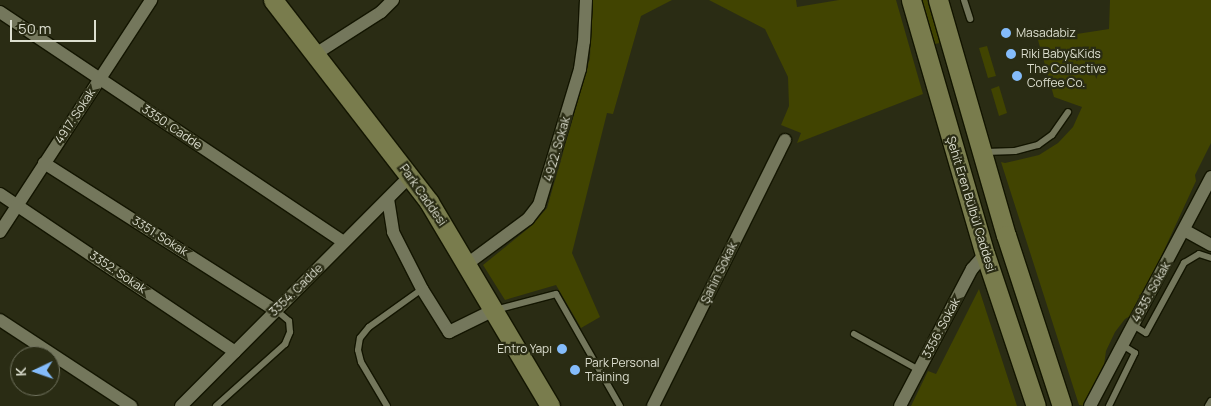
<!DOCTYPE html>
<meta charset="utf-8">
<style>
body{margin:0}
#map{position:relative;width:1211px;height:406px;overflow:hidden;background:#2a2c14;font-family:Manrope,sans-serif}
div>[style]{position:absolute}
.green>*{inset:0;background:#414401}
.roads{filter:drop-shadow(1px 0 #131500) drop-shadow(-1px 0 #131500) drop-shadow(0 1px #131500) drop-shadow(0 -1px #131500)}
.lane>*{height:6px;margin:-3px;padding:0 3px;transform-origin:3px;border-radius:3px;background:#74775c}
.street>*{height:12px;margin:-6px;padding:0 6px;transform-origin:6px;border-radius:6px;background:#74775c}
.secondary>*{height:19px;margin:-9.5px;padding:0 9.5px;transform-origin:9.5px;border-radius:9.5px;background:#797c4d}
.dots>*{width:14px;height:14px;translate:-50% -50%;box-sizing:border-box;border:2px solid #2a2c14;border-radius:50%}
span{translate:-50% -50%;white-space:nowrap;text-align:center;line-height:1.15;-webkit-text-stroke:4.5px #2a2c14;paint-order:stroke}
.poi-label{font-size:12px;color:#dcdecf}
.left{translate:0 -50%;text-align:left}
.right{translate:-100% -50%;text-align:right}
.street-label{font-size:12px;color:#dcdecf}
.north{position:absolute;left:10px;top:346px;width:50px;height:50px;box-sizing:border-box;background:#2a2c14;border:1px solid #71735f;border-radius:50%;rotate:267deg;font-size:14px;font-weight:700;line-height:20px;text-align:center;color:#dcdecf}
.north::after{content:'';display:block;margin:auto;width:18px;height:22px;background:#84bcfb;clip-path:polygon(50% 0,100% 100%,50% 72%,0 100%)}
.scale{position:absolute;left:10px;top:20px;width:86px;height:22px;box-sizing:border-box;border:2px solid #dcdecf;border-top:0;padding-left:6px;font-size:15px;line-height:18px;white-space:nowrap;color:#dcdecf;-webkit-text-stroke:4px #2a2c14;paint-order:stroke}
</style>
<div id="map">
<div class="green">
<i style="clip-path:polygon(592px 0,672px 0,641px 16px,613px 114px,607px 113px,572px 253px,600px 317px,581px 328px,556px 285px,505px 300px,483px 265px,530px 227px,547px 208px,590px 58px)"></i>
<i style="clip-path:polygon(709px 0,796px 0,797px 7px,839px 0,896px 0,923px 94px,797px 143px,801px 133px,781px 125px,789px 106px,788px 77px,765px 29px)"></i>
<i style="clip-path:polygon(922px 0,927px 0,940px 43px,935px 44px)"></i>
<i style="clip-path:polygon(1110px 0,1211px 0,1211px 143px,1195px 175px,1196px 181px,1135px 313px,1125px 319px,1115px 332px,1106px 351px,1104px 365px,1107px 367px,1085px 406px,1079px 405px,1001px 162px,1005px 163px,1039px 155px,1058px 143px,1073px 127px,1082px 107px,1054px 97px,1038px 40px,1109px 29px)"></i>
<i style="clip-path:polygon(987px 46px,996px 76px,988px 78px,979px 48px)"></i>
<i style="clip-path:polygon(999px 86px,1007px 113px,999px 116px,991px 89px)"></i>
<i style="clip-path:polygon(979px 289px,1017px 406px,911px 406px,928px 371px,936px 374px)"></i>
</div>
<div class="roads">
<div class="lane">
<i style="left:964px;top:0;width:20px;rotate:72deg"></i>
<i style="left:985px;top:152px;width:30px;rotate:-2deg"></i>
<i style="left:1015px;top:151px;width:24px;rotate:-15deg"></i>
<i style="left:1038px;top:145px;width:17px;rotate:-36deg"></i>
<i style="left:1052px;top:135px;width:28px;rotate:-55deg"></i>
<i style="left:495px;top:310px;width:63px;rotate:-14.7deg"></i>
<i style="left:556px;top:294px;width:129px;rotate:60.3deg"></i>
<i style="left:1133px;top:325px;width:15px;rotate:32deg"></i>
<i style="left:1146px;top:333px;width:80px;rotate:-61.5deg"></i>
<i style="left:1184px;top:263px;width:17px;rotate:-31deg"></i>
<i style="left:1199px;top:254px;width:13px;rotate:18deg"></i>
<i style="left:854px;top:334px;width:74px;rotate:29deg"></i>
<i style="left:216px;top:406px;width:93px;rotate:-41.9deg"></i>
<i style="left:285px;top:344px;width:13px;rotate:-67deg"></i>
<i style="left:290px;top:332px;width:11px;rotate:-95deg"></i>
<i style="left:289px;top:321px;width:17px;rotate:-140deg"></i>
<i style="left:387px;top:406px;width:51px;rotate:-120.6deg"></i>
<i style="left:361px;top:362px;width:12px;rotate:-104deg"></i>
<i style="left:358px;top:350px;width:12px;rotate:-81deg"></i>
<i style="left:360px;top:338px;width:14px;rotate:-51deg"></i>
<i style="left:369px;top:327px;width:65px;rotate:-35.6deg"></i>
<i style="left:1109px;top:406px;width:59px;rotate:-63.9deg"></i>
<i style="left:1135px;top:353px;width:15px;rotate:-148deg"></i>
<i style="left:1208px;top:406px;width:6px;rotate:-59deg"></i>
</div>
<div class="street">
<i style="left:0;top:12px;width:413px;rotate:33.8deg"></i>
<i style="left:317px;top:53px;width:76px;rotate:-32.6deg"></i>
<i style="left:381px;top:12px;width:17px;rotate:-45deg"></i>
<i style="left:44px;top:163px;width:274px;rotate:32.5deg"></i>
<i style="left:0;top:194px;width:283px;rotate:33.9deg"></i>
<i style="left:388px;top:199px;width:33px;rotate:81deg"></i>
<i style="left:393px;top:232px;width:64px;rotate:63deg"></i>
<i style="left:422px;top:289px;width:51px;rotate:57.9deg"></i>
<i style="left:449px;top:332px;width:50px;rotate:-26.1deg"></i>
<i style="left:1184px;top:230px;width:31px;rotate:29deg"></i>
<i style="left:0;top:232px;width:277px;rotate:-56.9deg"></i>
<i style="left:467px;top:264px;width:76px;rotate:-36.4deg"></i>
<i style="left:528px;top:219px;width:18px;rotate:-52deg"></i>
<i style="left:539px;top:205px;width:142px;rotate:-73.2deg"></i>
<i style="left:580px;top:69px;width:28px;rotate:-82deg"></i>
<i style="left:584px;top:41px;width:41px;rotate:-87.2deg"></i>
<i style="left:0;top:320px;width:157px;rotate:33.3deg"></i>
<i style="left:181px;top:406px;width:326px;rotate:-45.1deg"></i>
<i style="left:653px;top:406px;width:297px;rotate:-63.6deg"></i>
<i style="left:900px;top:406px;width:155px;rotate:-62.3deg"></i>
<i style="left:972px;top:269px;width:20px;rotate:-49deg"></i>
<i style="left:1090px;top:406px;width:259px;rotate:-62.1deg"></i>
</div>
<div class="secondary">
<i style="left:273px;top:0;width:255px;rotate:52.3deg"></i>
<i style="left:429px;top:202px;width:237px;rotate:59.3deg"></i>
<i style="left:911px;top:0;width:265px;rotate:73.8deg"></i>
<i style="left:985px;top:254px;width:160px;rotate:71.5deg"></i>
<i style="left:938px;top:0;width:245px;rotate:73.9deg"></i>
<i style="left:1006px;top:235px;width:180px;rotate:71.9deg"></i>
</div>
</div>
<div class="dots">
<i style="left:1006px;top:33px;background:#84bcfb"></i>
<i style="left:1011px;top:54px;background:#84bcfb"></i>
<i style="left:1017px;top:76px;background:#84bcfb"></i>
<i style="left:562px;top:349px;background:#84bcfb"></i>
<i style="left:575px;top:370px;background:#84bcfb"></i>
</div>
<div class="poi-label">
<span class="left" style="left:1016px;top:33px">Masadabiz</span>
<span class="left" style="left:1021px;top:54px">Riki Baby&amp;Kids</span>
<span class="left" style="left:1027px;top:76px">The Collective<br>Coffee Co.</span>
<span class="right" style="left:552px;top:349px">Entro Yapı</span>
<span class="left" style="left:585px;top:370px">Park Personal<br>Training</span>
</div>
<div class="street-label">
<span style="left:75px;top:116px;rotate:-57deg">4917. Sokak</span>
<span style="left:172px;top:127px;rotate:34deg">3350. Cadde</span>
<span style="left:557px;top:149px;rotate:-74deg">4922. Sokak</span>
<span style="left:423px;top:195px;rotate:55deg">Park Caddesi</span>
<span style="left:971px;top:204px;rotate:73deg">Şehit Eren Bülbül Caddesi</span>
<span style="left:160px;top:236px;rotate:32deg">3351. Sokak</span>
<span style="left:118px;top:272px;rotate:34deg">3352. Sokak</span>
<span style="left:719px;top:273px;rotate:-64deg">Şahin Sokak</span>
<span style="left:296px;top:290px;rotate:-44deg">3354. Cadde</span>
<span style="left:1151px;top:292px;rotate:-61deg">4935. Sokak</span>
<span style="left:941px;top:328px;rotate:-62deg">3356. Sokak</span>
</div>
<div class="north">K</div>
<div class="scale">50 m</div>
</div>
